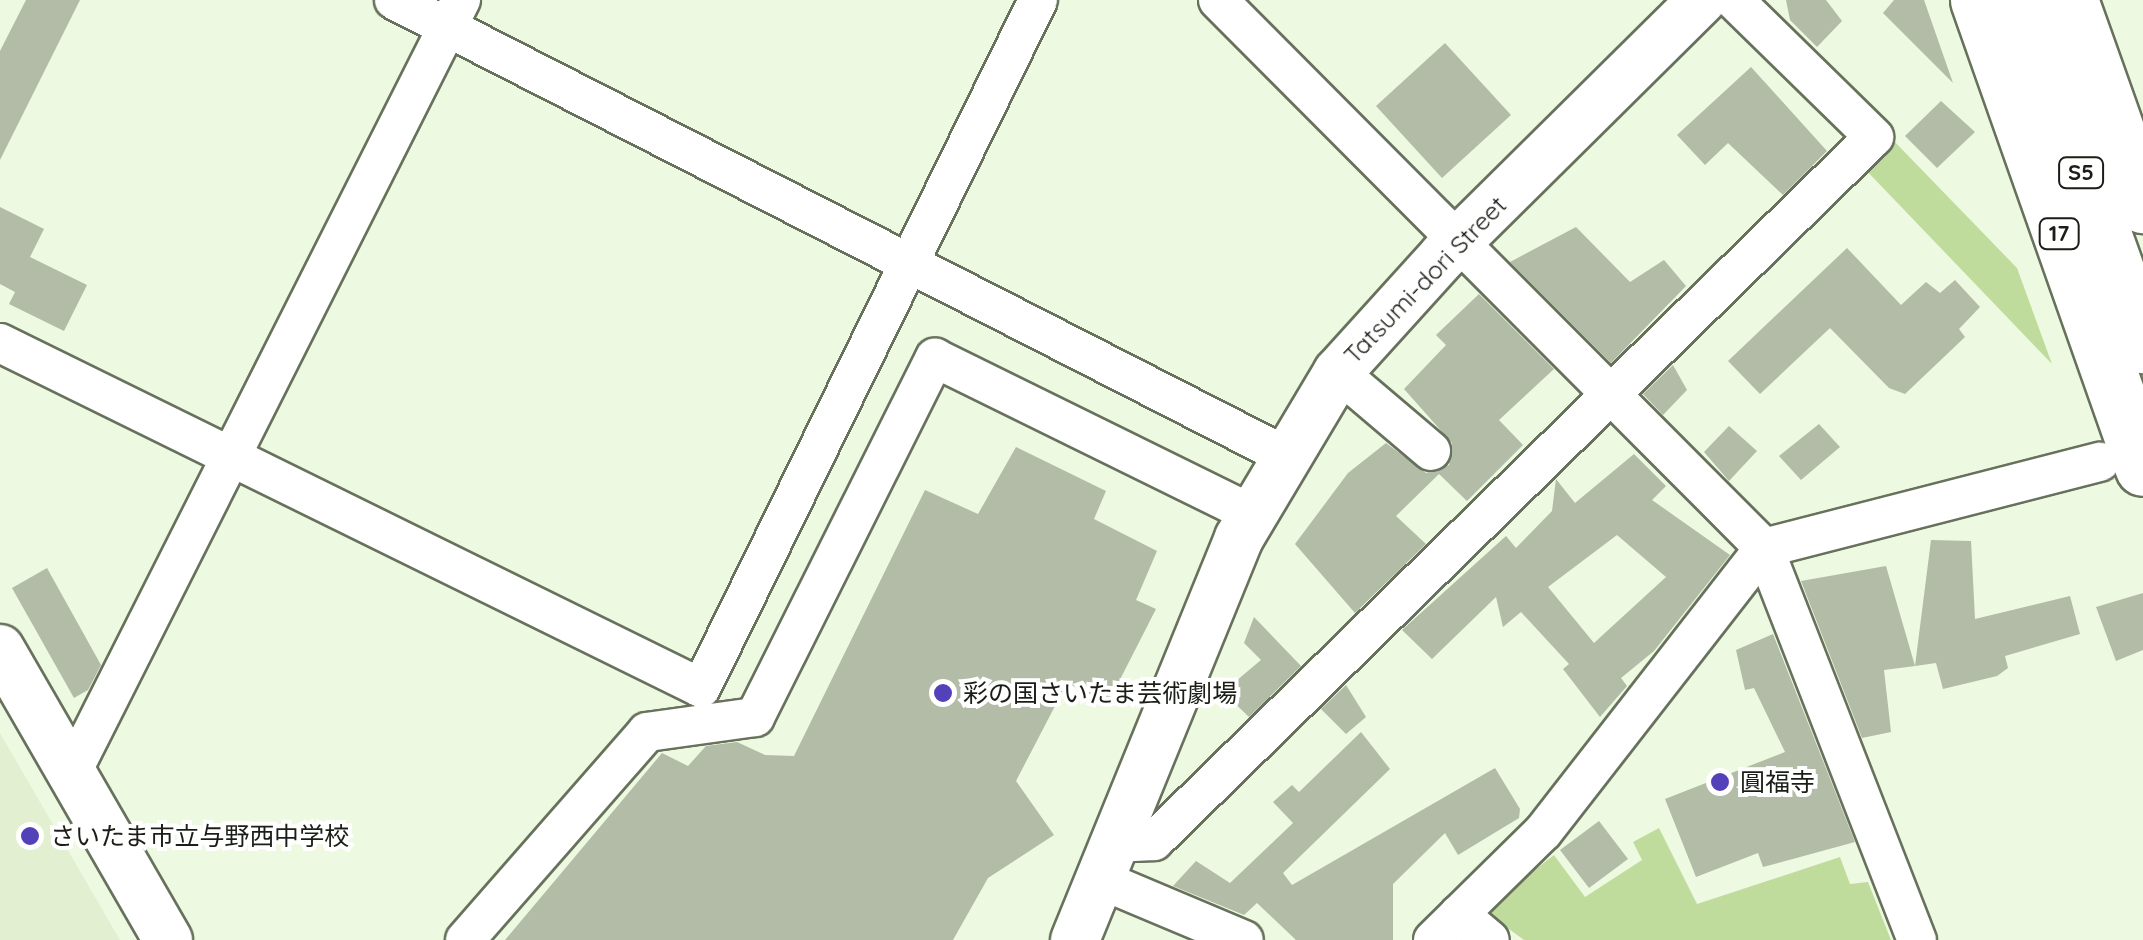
<!DOCTYPE html>
<meta charset="utf-8">
<style>
body{margin:0}
#map{position:relative;width:2143px;height:940px;overflow:hidden;background:#edf9e1;font-family:Quicksand,"Noto Sans JP",sans-serif}
div>[style]{position:absolute}
.built>*{inset:0;background:#e2f0d1}
.green>*{inset:0;background:#c0dc9d}
.building>*{inset:0;background:#b2bca6}
.roads{filter:drop-shadow(2px 0 #67715c) drop-shadow(-2px 0 #67715c) drop-shadow(0 2px #67715c) drop-shadow(0 -2px #67715c)}
.minor>*{height:38px;margin:-19px;padding:0 19px;transform-origin:19px;border-radius:19px;background:#fff}
.major>*{height:48px;margin:-24px;padding:0 24px;transform-origin:24px;border-radius:24px;background:#fff}
.highway>*{height:55px;margin:-27.5px;padding:0 27.5px;transform-origin:27.5px;border-radius:27.5px;background:#fff}
.dots>*{width:28px;height:28px;translate:-50% -50%;box-sizing:border-box;border:5px solid #fff;border-radius:50%}
span{translate:-50% -50%;white-space:nowrap;text-align:center;line-height:1.15;-webkit-text-stroke:8px #fff;paint-order:stroke}
.shield-label span{padding:2px 8px;background:#fff;border:2px solid;border-radius:8px;-webkit-text-stroke-width:0}
.shield-label{font-size:22px;color:#1a1e16;font-weight:700}
.street-label{font-size:25px;color:#1a1e16}
.poi-label{font-size:25px;color:#1a1e16}
.left{translate:0 -50%;text-align:left}
</style>
<div id="map">
<div class="built">
<i style="clip-path:polygon(0 733px,120px 940px,0 940px)"></i>
</div>
<div class="green">
<i style="clip-path:polygon(1891px 138px,2017px 268px,2052px 364px,1862px 166px)"></i>
<i style="clip-path:polygon(1659px 828px,1697px 904px,1840px 857px,1850px 884px,1868px 882px,1891px 940px,1524px 940px,1483px 910px,1554px 855px,1585px 897px,1642px 860px,1633px 842px)"></i>
</div>
<div class="building">
<i style="clip-path:polygon(26px 0,80px 0,0 160px,0 51px)"></i>
<i style="clip-path:polygon(1786px 0,1826px 0,1842px 21px,1817px 47px,1790px 20px)"></i>
<i style="clip-path:polygon(1894px 0,1924px 0,1953px 83px,1883px 13px)"></i>
<i style="clip-path:polygon(1445px 43px,1511px 115px,1442px 178px,1376px 106px)"></i>
<i style="clip-path:polygon(1751px 67px,1827px 151px,1783px 195px,1728px 143px,1705px 165px,1677px 135px)"></i>
<i style="clip-path:polygon(1941px 101px,1975px 132px,1937px 168px,1905px 136px)"></i>
<i style="clip-path:polygon(0 207px,44px 229px,30px 257px,87px 285px,64px 331px,9px 304px,15px 292px,0 284px)"></i>
<i style="clip-path:polygon(1576px 227px,1630px 282px,1664px 260px,1686px 286px,1611px 363px,1510px 262px)"></i>
<i style="clip-path:polygon(1847px 248px,1901px 305px,1926px 282px,1940px 293px,1955px 280px,1980px 307px,1959px 329px,1965px 337px,1905px 394px,1889px 388px,1830px 328px,1760px 394px,1728px 361px)"></i>
<i style="clip-path:polygon(1479px 294px,1554px 369px,1499px 420px,1523px 445px,1467px 501px,1439px 474px,1396px 516px,1426px 544px,1355px 613px,1295px 544px,1348px 473px,1386px 443px,1426px 473px,1449px 465px,1452px 443px,1404px 389px,1446px 345px,1436px 335px)"></i>
<i style="clip-path:polygon(1673px 365px,1687px 390px,1663px 415px,1643px 394px)"></i>
<i style="clip-path:polygon(1819px 424px,1840px 447px,1801px 480px,1779px 456px)"></i>
<i style="clip-path:polygon(1729px 426px,1757px 451px,1729px 481px,1704px 452px)"></i>
<i style="clip-path:polygon(1016px 447px,1106px 491px,1094px 519px,1157px 551px,1136px 600px,1156px 609px,1108px 703px,1067px 683px,1016px 781px,1054px 835px,988px 878px,953px 940px,505px 940px,662px 753px,688px 766px,706px 746px,737px 742px,765px 755px,794px 756px,925px 490px,978px 514px)"></i>
<i style="clip-path:polygon(evenodd,1634px 454px,1666px 486px,1652px 500px,1730px 555px,1654px 651px,1621px 678px,1627px 686px,1600px 717px,1563px 669px,1569px 664px,1521px 612px,1503px 627px,1496px 597px,1432px 659px,1402px 630px,1506px 536px,1516px 548px,1552px 511px,1556px 479px,1575px 503px,1634px 454px,1617px 535px,1666px 577px,1594px 643px,1548px 587px,1617px 535px)"></i>
<i style="clip-path:polygon(1931px 540px,1971px 541px,1975px 619px,2070px 596px,2080px 634px,2005px 656px,2008px 668px,1997px 676px,1943px 689px,1936px 663px,1915px 666px)"></i>
<i style="clip-path:polygon(1886px 566px,1915px 666px,1884px 670px,1891px 732px,1862px 738px,1801px 581px)"></i>
<i style="clip-path:polygon(47px 568px,101px 665px,88px 690px,74px 698px,12px 588px)"></i>
<i style="clip-path:polygon(2143px 593px,2143px 650px,2116px 661px,2096px 607px)"></i>
<i style="clip-path:polygon(1254px 617px,1301px 666px,1249px 717px,1223px 692px,1261px 660px,1244px 643px)"></i>
<i style="clip-path:polygon(1773px 634px,1855px 842px,1763px 867px,1758px 853px,1696px 877px,1665px 799px,1785px 752px,1754px 688px,1745px 690px,1736px 650px)"></i>
<i style="clip-path:polygon(1346px 685px,1366px 717px,1346px 734px,1321px 709px)"></i>
<i style="clip-path:polygon(1361px 732px,1390px 769px,1283px 873px,1292px 885px,1495px 768px,1520px 809px,1519px 818px,1458px 855px,1445px 833px,1393px 884px,1393px 940px,1296px 940px,1257px 903px,1244px 915px,1173px 886px,1196px 861px,1230px 883px,1293px 823px,1273px 802px,1292px 785px,1299px 792px)"></i>
<i style="clip-path:polygon(1599px 821px,1628px 859px,1589px 888px,1560px 850px)"></i>
</div>
<div class="roads">
<div class="minor">
<i style="left:394px;top:0;width:1000px;rotate:27.08deg"></i>
<i style="left:1218px;top:0;width:774px;rotate:45.1deg"></i>
<i style="left:1764px;top:548px;width:421px;rotate:68.7deg"></i>
<i style="left:0;top:343px;width:781px;rotate:26.2deg"></i>
<i style="left:701px;top:688px;width:766px;rotate:-63.9deg"></i>
<i style="left:1338px;top:372px;width:122px;rotate:40.3deg"></i>
<i style="left:71px;top:774px;width:867px;rotate:-63.26deg"></i>
<i style="left:1114px;top:843px;width:40px;rotate:-2.9deg"></i>
<i style="left:1154px;top:841px;width:1007px;rotate:-44.36deg"></i>
<i style="left:1874px;top:137px;width:196px;rotate:-135.6deg"></i>
<i style="left:1099px;top:879px;width:157px;rotate:22.8deg"></i>
<i style="left:1459px;top:914px;width:40px;rotate:40deg"></i>
<i style="left:465px;top:940px;width:276px;rotate:-48.8deg"></i>
<i style="left:647px;top:732px;width:109px;rotate:-7.9deg"></i>
<i style="left:755px;top:717px;width:402px;rotate:-63.4deg"></i>
<i style="left:935px;top:358px;width:353px;rotate:26.2deg"></i>
<i style="left:1433px;top:940px;width:154px;rotate:-44.5deg"></i>
<i style="left:1543px;top:832px;width:360px;rotate:-52.1deg"></i>
<i style="left:1764px;top:548px;width:347px;rotate:-14.4deg"></i>
</div>
<div class="major">
<i style="left:0;top:649px;width:336px;rotate:60deg"></i>
<i style="left:1075px;top:940px;width:434px;rotate:-67.8deg"></i>
<i style="left:1239px;top:538px;width:193px;rotate:-59.2deg"></i>
<i style="left:1338px;top:372px;width:158px;rotate:-47.8deg"></i>
<i style="left:1444px;top:255px;width:363px;rotate:-44.7deg"></i>
</div>
<div class="highway">
<i style="left:1978px;top:0;width:496px;rotate:70.6deg"></i>
<i style="left:2019px;top:0;width:367px;rotate:70.2deg"></i>
<i style="left:2070px;top:0;width:218px;rotate:70.4deg"></i>
</div>
</div>
<div class="dots">
<i style="left:943px;top:693px;background:#5341b9"></i>
<i style="left:1720px;top:782px;background:#5341b9"></i>
<i style="left:30px;top:836px;background:#5341b9"></i>
</div>
<div class="shield-label">
<span style="left:2081px;top:173px">S5</span>
<span style="left:2059px;top:234px">17</span>
</div>
<div class="street-label">
<span style="left:1425px;top:280px;rotate:-46deg">Tatsumi-dori Street</span>
</div>
<div class="poi-label">
<span class="left" style="left:963px;top:693px">彩の国さいたま芸術劇場</span>
<span class="left" style="left:1740px;top:782px">圓福寺</span>
<span class="left" style="left:50px;top:836px">さいたま市立与野西中学校</span>
</div>
</div>
